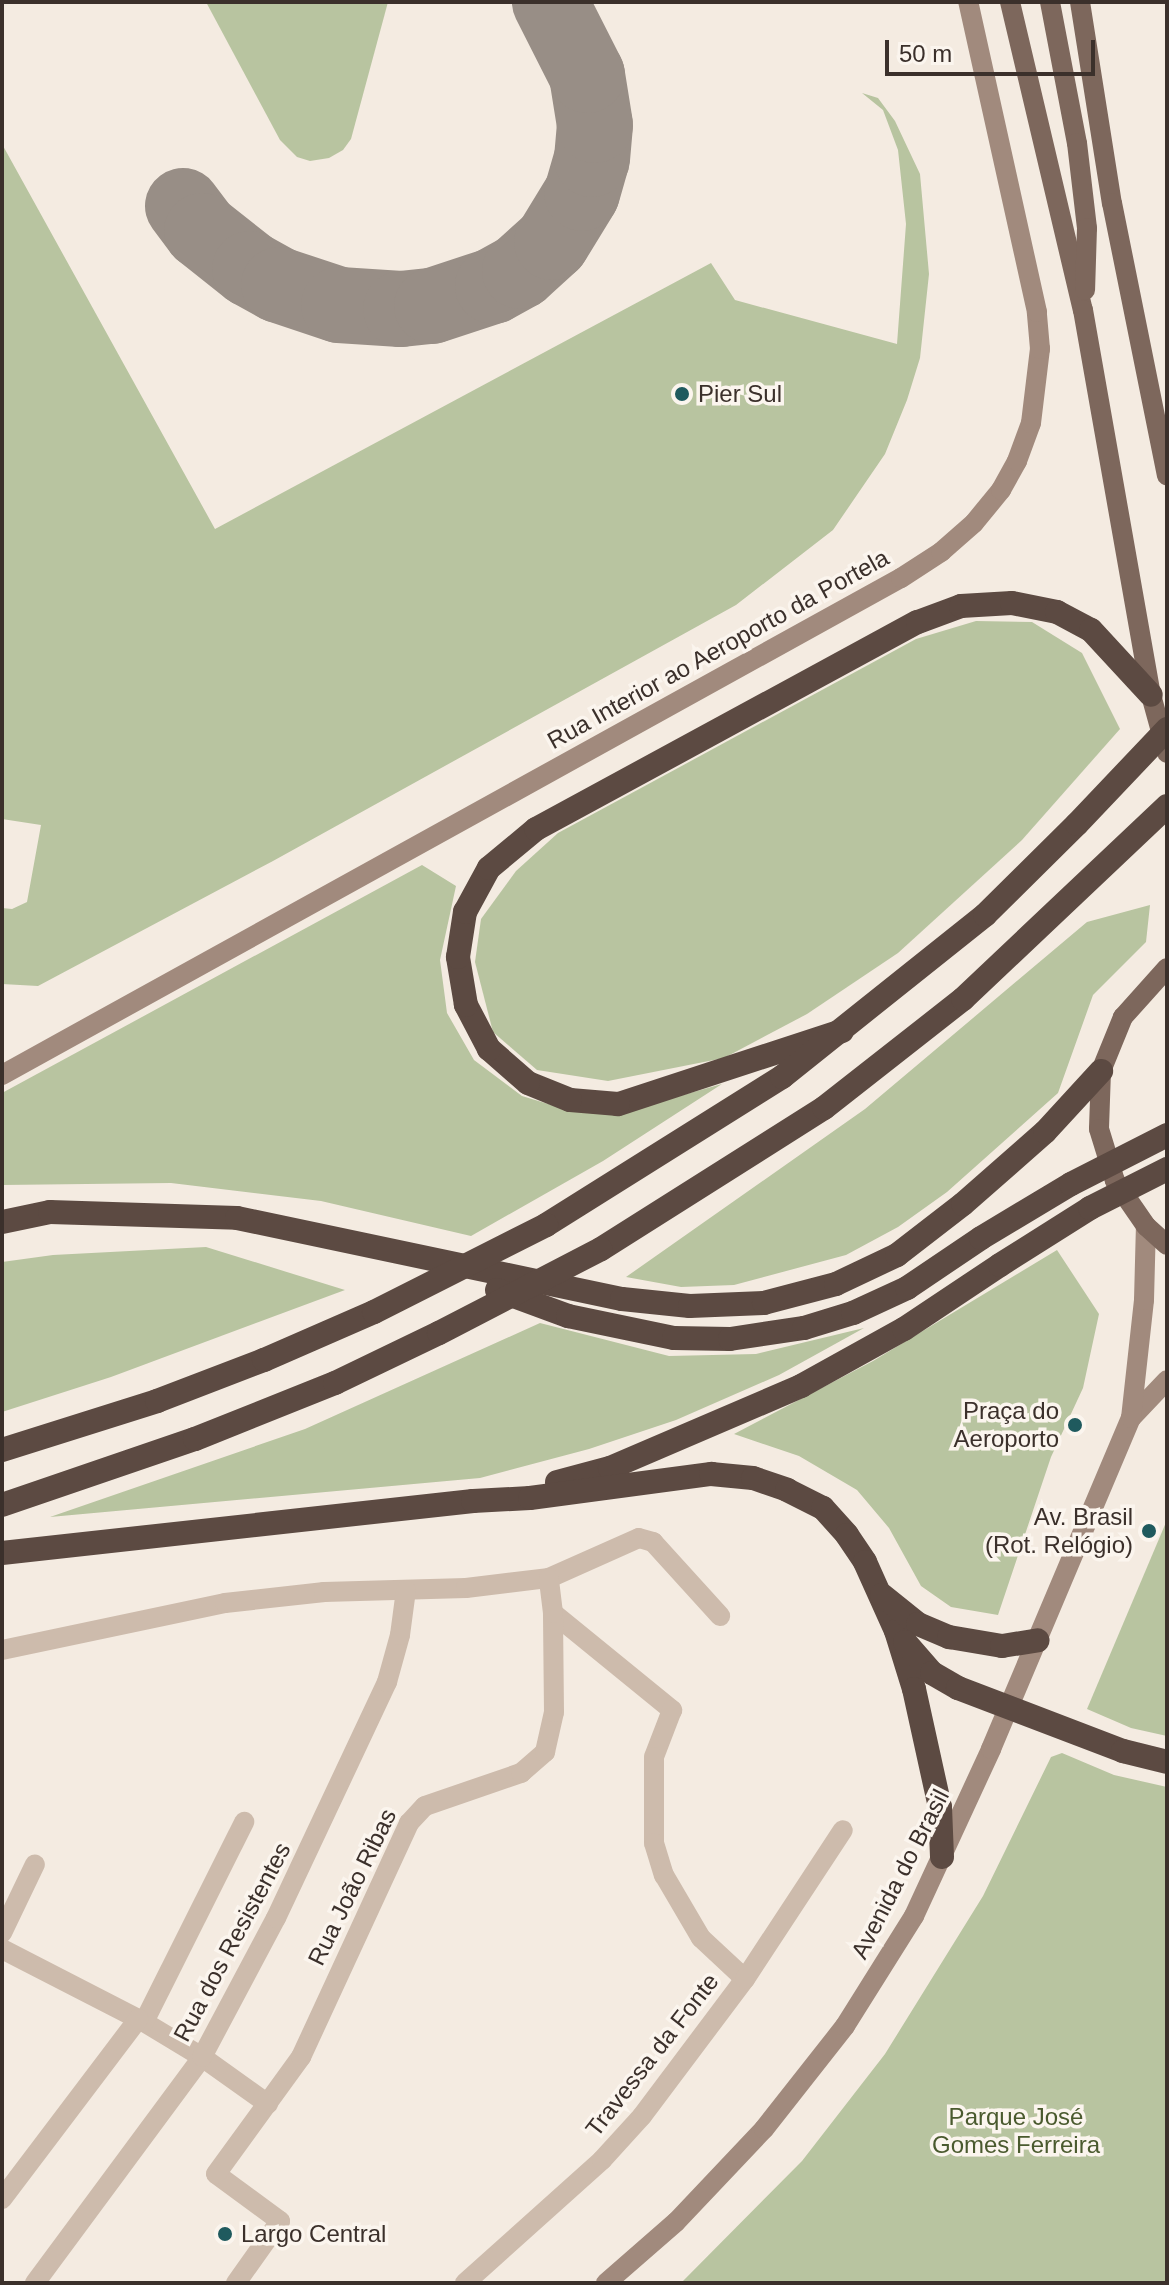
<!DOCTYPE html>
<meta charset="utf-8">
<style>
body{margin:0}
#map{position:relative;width:1169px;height:2285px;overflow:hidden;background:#f4ebe1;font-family:Arial,sans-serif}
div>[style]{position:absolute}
.green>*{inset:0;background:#b8c4a0}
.taxiway>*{height:76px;margin:-38px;padding:0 38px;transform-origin:38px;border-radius:38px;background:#988e86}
.street>*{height:20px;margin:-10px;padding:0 10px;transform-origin:10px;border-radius:10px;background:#cdbbac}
.secondary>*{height:20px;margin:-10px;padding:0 10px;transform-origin:10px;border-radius:10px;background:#a18a7d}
.primary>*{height:20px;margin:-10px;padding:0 10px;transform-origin:10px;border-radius:10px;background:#7d675c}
.highway>*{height:24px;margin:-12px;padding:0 12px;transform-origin:12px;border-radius:12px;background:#5c4a42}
.highway-bridge>*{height:24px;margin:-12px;padding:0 12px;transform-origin:12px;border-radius:12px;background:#5c4a42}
.dots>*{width:22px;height:22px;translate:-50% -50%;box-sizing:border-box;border:4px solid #fbf5ee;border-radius:50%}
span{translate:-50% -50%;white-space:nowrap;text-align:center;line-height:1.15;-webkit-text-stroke:7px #fbf5ee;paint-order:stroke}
.poi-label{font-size:24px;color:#3b302b}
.left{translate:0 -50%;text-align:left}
.right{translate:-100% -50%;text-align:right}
.street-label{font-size:24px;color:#3b302b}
.park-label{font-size:24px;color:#4a5a2e}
.frame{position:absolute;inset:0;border:4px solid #3b302b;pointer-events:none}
.scale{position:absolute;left:885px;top:40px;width:210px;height:36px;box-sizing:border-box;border:4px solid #3b302b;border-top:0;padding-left:10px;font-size:24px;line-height:28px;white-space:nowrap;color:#3b302b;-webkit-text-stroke:6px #fbf5ee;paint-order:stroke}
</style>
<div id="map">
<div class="green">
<i style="clip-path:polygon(206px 2px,388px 2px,351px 139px,343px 150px,329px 158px,310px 161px,297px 157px,280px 140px)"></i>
<i style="clip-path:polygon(862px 93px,878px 98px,895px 121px,920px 174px,929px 274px,920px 358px,907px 400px,885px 454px,833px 530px,736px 605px,273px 861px,38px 986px,2px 984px,2px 908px,12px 909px,27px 902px,41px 825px,2px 819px,2px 144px,215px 529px,711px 263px,735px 300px,897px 344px,906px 224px,898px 150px,883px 110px)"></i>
<i style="clip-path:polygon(976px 621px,1032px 622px,1082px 653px,1120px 729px,1022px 840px,898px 953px,807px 1014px,724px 1058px,608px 1081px,537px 1070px,493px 1032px,475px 962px,481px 919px,516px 871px,558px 833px,916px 639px)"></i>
<i style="clip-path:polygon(422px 865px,456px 886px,440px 960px,447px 1013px,474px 1060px,522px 1096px,568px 1110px,619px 1113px,722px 1084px,603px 1161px,471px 1236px,321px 1201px,171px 1183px,2px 1185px,2px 1093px)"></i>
<i style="clip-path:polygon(1150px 905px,1146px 942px,1093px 995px,1058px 1093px,947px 1192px,898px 1227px,846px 1255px,734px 1285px,681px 1287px,626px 1277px,865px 1109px,1087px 922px)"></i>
<i style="clip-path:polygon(206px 1247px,345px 1290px,111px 1377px,2px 1412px,2px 1262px,53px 1255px)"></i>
<i style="clip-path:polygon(1057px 1250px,1099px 1314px,1083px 1388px,1051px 1457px,998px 1615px,951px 1607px,921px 1586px,889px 1528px,857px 1490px,799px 1456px,734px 1434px,873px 1361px)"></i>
<i style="clip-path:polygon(540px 1323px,669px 1356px,756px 1354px,864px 1328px,779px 1375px,676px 1420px,589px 1449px,480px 1478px,50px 1517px,305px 1429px)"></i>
<i style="clip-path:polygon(1167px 1520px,1167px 1736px,1131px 1728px,1087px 1709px)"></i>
<i style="clip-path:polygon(1062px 1753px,1114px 1775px,1167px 1787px,1167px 2283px,681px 2283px,802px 2161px,885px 2054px,983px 1896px,1051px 1757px)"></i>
</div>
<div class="taxiway">
<i style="left:183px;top:206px;width:31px;rotate:53deg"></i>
<i style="left:202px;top:231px;width:61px;rotate:38.4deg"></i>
<i style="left:250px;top:269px;width:33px;rotate:29deg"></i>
<i style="left:279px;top:285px;width:63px;rotate:18.4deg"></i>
<i style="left:339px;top:305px;width:62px;rotate:3.7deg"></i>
<i style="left:401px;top:309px;width:31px;rotate:-6deg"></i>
<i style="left:432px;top:306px;width:64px;rotate:-18.2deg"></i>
<i style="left:493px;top:286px;width:31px;rotate:-29deg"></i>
<i style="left:520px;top:271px;width:43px;rotate:-42.2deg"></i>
<i style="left:552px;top:242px;width:57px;rotate:-58.5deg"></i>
<i style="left:582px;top:193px;width:35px;rotate:-74deg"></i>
<i style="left:592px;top:159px;width:34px;rotate:-85deg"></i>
<i style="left:595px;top:125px;width:51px;rotate:-99.1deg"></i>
<i style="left:587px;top:75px;width:82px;rotate:-116.9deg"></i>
</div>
<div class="street">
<i style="left:553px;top:1613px;width:154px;rotate:39.2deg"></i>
<i style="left:672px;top:1710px;width:50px;rotate:111deg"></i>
<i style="left:654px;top:1757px;width:86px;rotate:90deg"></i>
<i style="left:654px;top:1843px;width:34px;rotate:73deg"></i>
<i style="left:664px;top:1875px;width:73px;rotate:59.6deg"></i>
<i style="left:701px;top:1938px;width:60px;rotate:43deg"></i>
<i style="left:2px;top:1650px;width:228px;rotate:-11.9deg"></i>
<i style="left:225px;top:1603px;width:100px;rotate:-6.3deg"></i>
<i style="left:324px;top:1592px;width:142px;rotate:-1.6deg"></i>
<i style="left:466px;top:1588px;width:84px;rotate:-6.9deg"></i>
<i style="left:549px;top:1578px;width:98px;rotate:-24deg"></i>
<i style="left:639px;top:1538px;width:15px;rotate:16deg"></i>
<i style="left:653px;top:1542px;width:100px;rotate:47.8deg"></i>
<i style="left:2px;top:1933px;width:76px;rotate:-64.4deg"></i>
<i style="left:2px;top:1949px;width:160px;rotate:27.2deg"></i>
<i style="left:144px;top:2022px;width:68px;rotate:31.1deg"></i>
<i style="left:202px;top:2057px;width:81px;rotate:35.5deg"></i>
<i style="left:144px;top:2022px;width:224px;rotate:-63.4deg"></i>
<i style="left:2px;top:2199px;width:226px;rotate:-52.9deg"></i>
<i style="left:35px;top:2283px;width:281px;rotate:-53.5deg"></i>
<i style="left:202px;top:2057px;width:157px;rotate:-62deg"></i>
<i style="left:276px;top:1918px;width:261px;rotate:-64.8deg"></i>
<i style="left:387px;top:1682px;width:49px;rotate:-74.5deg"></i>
<i style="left:400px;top:1635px;width:45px;rotate:-82.4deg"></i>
<i style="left:236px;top:2283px;width:76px;rotate:-54.6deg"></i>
<i style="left:280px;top:2221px;width:79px;rotate:-143.7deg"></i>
<i style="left:216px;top:2174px;width:145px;rotate:-54deg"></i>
<i style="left:301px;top:2057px;width:258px;rotate:-65.2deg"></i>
<i style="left:409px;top:1823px;width:23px;rotate:-47deg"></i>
<i style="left:425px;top:1806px;width:102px;rotate:-19deg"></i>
<i style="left:521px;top:1773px;width:32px;rotate:-41deg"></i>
<i style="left:545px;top:1752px;width:41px;rotate:-77.3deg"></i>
<i style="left:554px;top:1712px;width:99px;rotate:-90.6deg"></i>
<i style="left:553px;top:1613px;width:35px;rotate:-97deg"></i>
<i style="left:465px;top:2283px;width:184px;rotate:-41.9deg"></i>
<i style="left:602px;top:2160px;width:59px;rotate:-47.7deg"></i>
<i style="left:642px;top:2116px;width:171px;rotate:-53.1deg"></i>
<i style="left:745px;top:1979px;width:178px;rotate:-56.7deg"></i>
</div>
<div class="secondary">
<i style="left:2px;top:1075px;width:1027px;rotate:-28.94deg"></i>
<i style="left:901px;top:578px;width:48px;rotate:-33deg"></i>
<i style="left:941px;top:552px;width:44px;rotate:-41.3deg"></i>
<i style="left:974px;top:523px;width:43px;rotate:-50.7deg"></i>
<i style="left:1001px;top:490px;width:33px;rotate:-61deg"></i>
<i style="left:1017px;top:461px;width:40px;rotate:-69.8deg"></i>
<i style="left:1031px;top:423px;width:75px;rotate:-83.1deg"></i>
<i style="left:1040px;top:349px;width:37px;rotate:-95deg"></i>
<i style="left:1037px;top:312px;width:318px;rotate:-102.5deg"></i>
<i style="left:1131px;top:1418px;width:52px;rotate:-46.5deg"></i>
<i style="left:606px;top:2283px;width:93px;rotate:-41.1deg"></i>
<i style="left:676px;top:2222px;width:128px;rotate:-46.6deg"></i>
<i style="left:764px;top:2129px;width:131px;rotate:-51.8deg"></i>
<i style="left:845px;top:2026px;width:130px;rotate:-57.9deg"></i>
<i style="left:914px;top:1916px;width:184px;rotate:-65.2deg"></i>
<i style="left:991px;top:1749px;width:359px;rotate:-67.1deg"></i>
<i style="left:1131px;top:1418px;width:119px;rotate:-83.7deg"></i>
<i style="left:1144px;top:1300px;width:74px;rotate:-88.5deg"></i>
</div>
<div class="primary">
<i style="left:1010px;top:2px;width:317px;rotate:76.7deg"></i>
<i style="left:1083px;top:310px;width:391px;rotate:80deg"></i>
<i style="left:1151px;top:695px;width:60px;rotate:74.6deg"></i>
<i style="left:1050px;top:2px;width:144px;rotate:79.2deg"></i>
<i style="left:1077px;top:143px;width:86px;rotate:83.3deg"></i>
<i style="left:1087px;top:228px;width:62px;rotate:91.8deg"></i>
<i style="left:1080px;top:2px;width:204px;rotate:81deg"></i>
<i style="left:1112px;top:203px;width:278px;rotate:78.6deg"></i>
<i style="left:1167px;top:968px;width:66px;rotate:131.9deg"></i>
<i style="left:1123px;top:1017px;width:58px;rotate:112.2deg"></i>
<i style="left:1101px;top:1071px;width:58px;rotate:92deg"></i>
<i style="left:1099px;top:1129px;width:54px;rotate:72.9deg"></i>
<i style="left:1115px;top:1181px;width:55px;rotate:55.4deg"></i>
<i style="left:1146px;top:1226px;width:28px;rotate:42deg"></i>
</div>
<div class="highway">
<i style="left:842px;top:1031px;width:236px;rotate:161.9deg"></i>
<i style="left:618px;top:1104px;width:48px;rotate:-175.2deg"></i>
<i style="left:570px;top:1100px;width:45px;rotate:-158deg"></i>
<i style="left:528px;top:1083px;width:52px;rotate:-138.9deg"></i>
<i style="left:489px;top:1049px;width:50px;rotate:-117.6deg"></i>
<i style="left:466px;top:1005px;width:49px;rotate:-99.5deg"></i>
<i style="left:458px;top:957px;width:46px;rotate:-81.2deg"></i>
<i style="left:465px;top:912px;width:50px;rotate:-61.4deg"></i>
<i style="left:489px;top:868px;width:61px;rotate:-39.7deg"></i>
<i style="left:536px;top:829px;width:434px;rotate:-28.5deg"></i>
<i style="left:918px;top:622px;width:46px;rotate:-20.4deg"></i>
<i style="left:961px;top:606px;width:51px;rotate:-3.4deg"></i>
<i style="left:1012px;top:603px;width:46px;rotate:11.3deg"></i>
<i style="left:1057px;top:612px;width:38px;rotate:28deg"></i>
<i style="left:1091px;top:630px;width:88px;rotate:47.3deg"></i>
<i style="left:2px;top:1222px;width:49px;rotate:-11.8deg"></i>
<i style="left:50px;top:1212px;width:187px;rotate:1.8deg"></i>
<i style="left:237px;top:1218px;width:393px;rotate:11.9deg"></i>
<i style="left:622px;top:1299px;width:68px;rotate:5.9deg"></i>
<i style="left:690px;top:1306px;width:74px;rotate:-2.3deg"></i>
<i style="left:764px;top:1303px;width:74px;rotate:-14.8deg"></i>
<i style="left:836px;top:1284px;width:68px;rotate:-25.4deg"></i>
<i style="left:897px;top:1255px;width:83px;rotate:-37.7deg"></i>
<i style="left:963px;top:1204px;width:109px;rotate:-41.3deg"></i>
<i style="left:1045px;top:1132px;width:83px;rotate:-47.4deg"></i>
<i style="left:546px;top:1225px;width:279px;rotate:-32.1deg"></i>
<i style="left:782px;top:1077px;width:260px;rotate:-38.6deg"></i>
<i style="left:985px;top:915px;width:129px;rotate:-44.7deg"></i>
<i style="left:601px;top:1249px;width:264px;rotate:-32.3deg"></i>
<i style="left:824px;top:1108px;width:177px;rotate:-38.1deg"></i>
<i style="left:963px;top:999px;width:281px;rotate:-43.4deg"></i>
<i style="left:497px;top:1290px;width:76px;rotate:20.1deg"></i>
<i style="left:568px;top:1316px;width:108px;rotate:11.7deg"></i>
<i style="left:674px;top:1338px;width:56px;rotate:1deg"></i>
<i style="left:730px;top:1339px;width:75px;rotate:-8.5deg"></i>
<i style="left:804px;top:1328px;width:51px;rotate:-17deg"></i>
<i style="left:853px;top:1313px;width:60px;rotate:-24.8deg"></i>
<i style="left:907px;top:1288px;width:89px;rotate:-34deg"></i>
<i style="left:2px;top:1450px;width:163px;rotate:-17.5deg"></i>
<i style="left:157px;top:1401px;width:115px;rotate:-21deg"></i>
<i style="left:264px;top:1360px;width:120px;rotate:-23.6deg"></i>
<i style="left:557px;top:1482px;width:55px;rotate:-14.8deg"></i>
<i style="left:610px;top:1468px;width:208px;rotate:-23.2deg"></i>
<i style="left:801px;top:1386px;width:118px;rotate:-29deg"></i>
<i style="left:904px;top:1329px;width:115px;rotate:-33.7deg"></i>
<i style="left:2px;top:1505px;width:204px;rotate:-18.9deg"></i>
<i style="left:195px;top:1439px;width:151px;rotate:-21.8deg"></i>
<i style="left:335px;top:1383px;width:115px;rotate:-25.7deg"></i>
<i style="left:2px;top:1553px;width:474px;rotate:-6.3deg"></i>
<i style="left:473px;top:1501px;width:57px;rotate:-3deg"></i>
<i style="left:530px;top:1498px;width:183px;rotate:-7.6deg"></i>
<i style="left:711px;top:1474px;width:42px;rotate:5.4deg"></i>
<i style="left:753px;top:1478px;width:36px;rotate:19deg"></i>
<i style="left:787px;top:1490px;width:40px;rotate:26.6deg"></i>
<i style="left:823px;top:1508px;width:36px;rotate:48deg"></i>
<i style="left:847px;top:1535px;width:32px;rotate:56deg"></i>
<i style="left:865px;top:1562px;width:76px;rotate:65.8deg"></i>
<i style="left:896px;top:1631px;width:61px;rotate:72.8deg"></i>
<i style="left:914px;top:1689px;width:121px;rotate:77.6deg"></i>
<i style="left:940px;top:1807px;width:50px;rotate:87.7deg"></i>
<i style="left:882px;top:1595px;width:46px;rotate:38.9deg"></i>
<i style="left:918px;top:1624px;width:34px;rotate:23deg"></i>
<i style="left:949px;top:1637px;width:54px;rotate:9.6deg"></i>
<i style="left:1002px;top:1646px;width:36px;rotate:-9deg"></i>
<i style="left:905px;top:1642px;width:41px;rotate:48.9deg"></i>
<i style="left:932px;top:1673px;width:30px;rotate:30deg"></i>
<i style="left:958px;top:1688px;width:177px;rotate:20.9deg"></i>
<i style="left:1123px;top:1751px;width:45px;rotate:14deg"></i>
</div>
<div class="highway-bridge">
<i style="left:1077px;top:824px;width:131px;rotate:-46.5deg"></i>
<i style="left:981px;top:1238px;width:105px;rotate:-31deg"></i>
<i style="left:1071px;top:1184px;width:108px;rotate:-27deg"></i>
<i style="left:1000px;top:1265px;width:107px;rotate:-32.3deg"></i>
<i style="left:1090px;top:1208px;width:86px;rotate:-26.9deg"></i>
<i style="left:374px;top:1312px;width:193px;rotate:-26.8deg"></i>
<i style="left:439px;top:1333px;width:182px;rotate:-27.4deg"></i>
</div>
<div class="dots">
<i style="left:682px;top:394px;background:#1f5a5e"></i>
<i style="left:1075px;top:1425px;background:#1f5a5e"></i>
<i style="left:1149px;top:1531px;background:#1f5a5e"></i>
<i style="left:225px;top:2234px;background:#1f5a5e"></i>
</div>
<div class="poi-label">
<span class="left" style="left:698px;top:394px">Pier Sul</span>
<span class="right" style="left:1059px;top:1425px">Praça do<br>Aeroporto</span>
<span class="right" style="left:1133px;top:1531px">Av. Brasil<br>(Rot. Relógio)</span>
<span class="left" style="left:241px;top:2234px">Largo Central</span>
</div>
<div class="street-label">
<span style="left:718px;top:649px;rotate:-29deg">Rua Interior ao Aeroporto da Portela</span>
<span style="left:900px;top:1874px;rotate:-63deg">Avenida do Brasil</span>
<span style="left:352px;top:1887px;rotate:-64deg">Rua João Ribas</span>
<span style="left:232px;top:1942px;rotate:-62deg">Rua dos Resistentes</span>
<span style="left:652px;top:2055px;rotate:-52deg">Travessa da Fonte</span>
</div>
<div class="park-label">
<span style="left:1016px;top:2131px">Parque José<br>Gomes Ferreira</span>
</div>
<div class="frame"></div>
<div class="scale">50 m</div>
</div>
